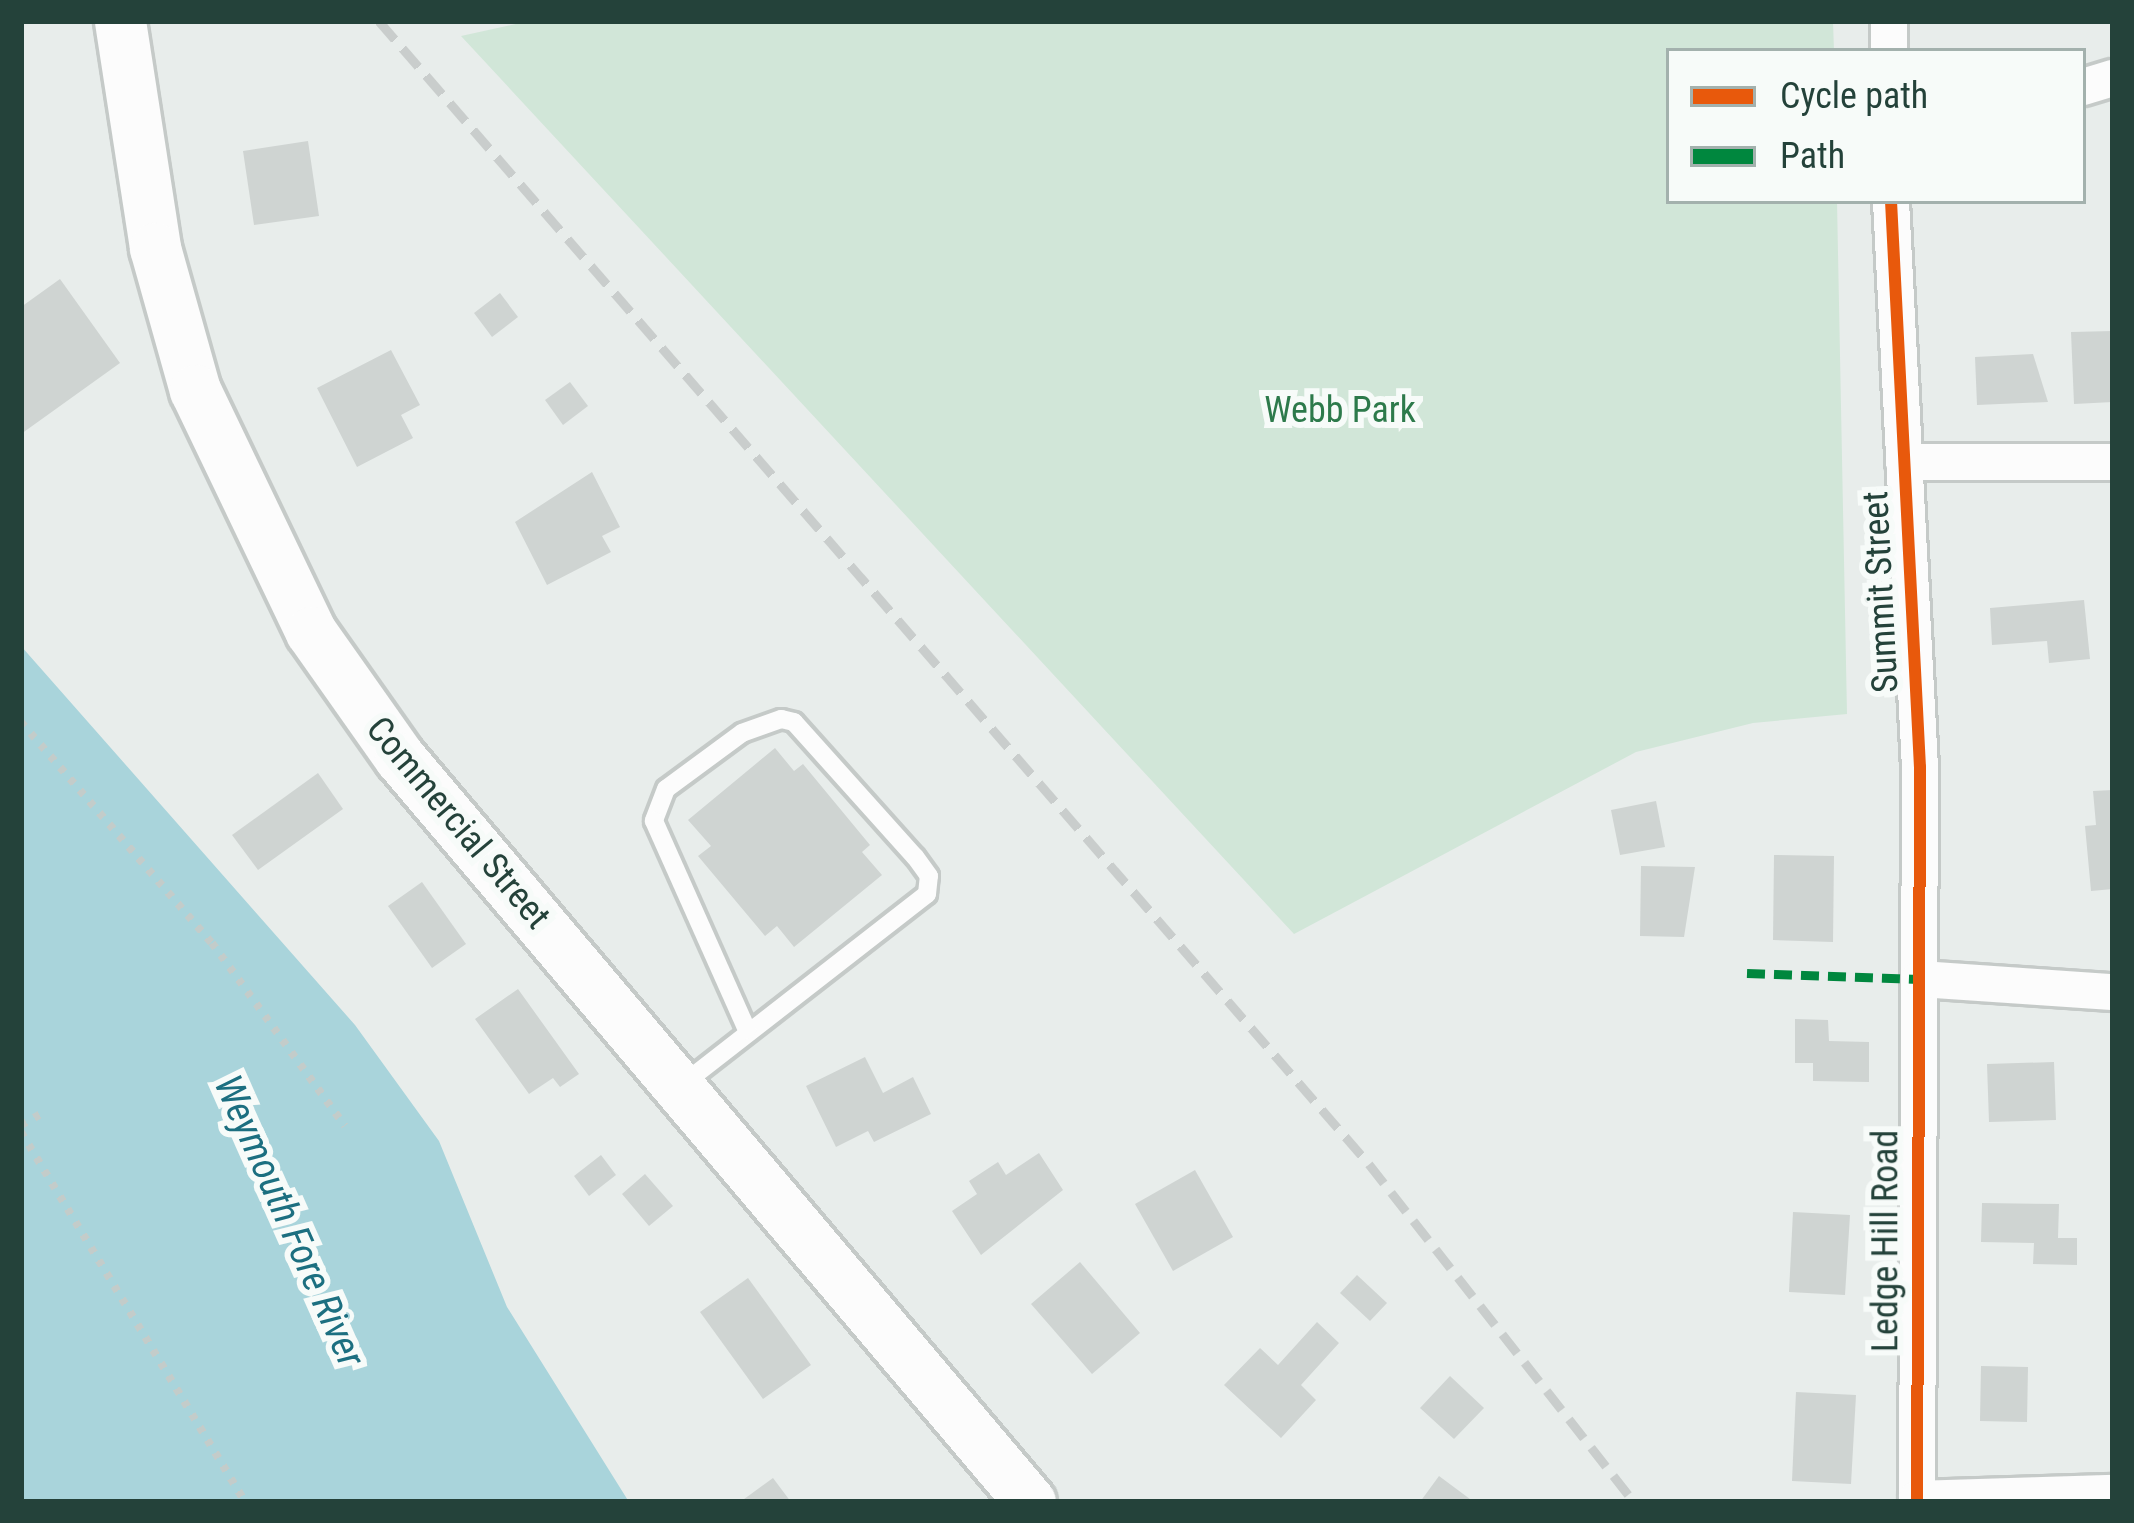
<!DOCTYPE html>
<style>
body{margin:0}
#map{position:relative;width:2134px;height:1523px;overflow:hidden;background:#e8edeb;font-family:"Roboto Condensed",sans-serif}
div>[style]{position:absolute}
.green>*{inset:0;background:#d1e6d8}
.water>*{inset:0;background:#a9d4db}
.building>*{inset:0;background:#cfd4d2}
.path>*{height:8px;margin-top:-4px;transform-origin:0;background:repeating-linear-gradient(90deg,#c3ccca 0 6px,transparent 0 15px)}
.roads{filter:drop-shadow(3px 0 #c5cac8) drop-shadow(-3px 0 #c5cac8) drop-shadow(0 3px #c5cac8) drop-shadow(0 -3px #c5cac8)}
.service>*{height:18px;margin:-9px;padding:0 9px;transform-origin:9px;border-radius:9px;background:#fcfcfc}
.minor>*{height:36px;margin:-18px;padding:0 18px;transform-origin:18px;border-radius:18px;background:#fcfcfc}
.secondary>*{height:51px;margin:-25.5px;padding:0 25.5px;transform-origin:25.5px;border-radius:25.5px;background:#fcfcfc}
.rail>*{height:9px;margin-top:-4.5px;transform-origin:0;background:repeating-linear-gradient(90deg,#c9cdcc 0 24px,transparent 0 36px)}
.quiet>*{height:9px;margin-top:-4.5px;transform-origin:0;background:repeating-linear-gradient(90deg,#00873e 0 18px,transparent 0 27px)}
.cycleway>*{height:12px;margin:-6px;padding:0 6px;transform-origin:6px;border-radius:6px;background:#e8590c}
span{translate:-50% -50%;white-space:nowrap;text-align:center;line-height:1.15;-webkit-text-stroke:12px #f7fbf9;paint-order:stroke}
.park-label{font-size:36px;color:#2d7a4b}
.street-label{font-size:36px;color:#24423a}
.water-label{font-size:39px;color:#1c6f80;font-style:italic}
.frame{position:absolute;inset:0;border:24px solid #24423a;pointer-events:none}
.legend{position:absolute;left:1666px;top:48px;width:420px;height:156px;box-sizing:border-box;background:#f7fbf9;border:3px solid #a3b1ad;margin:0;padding:15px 21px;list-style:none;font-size:36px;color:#24423a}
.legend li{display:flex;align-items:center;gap:24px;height:60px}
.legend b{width:60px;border:3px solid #a3b1ad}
</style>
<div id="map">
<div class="green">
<i style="clip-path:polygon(529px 21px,1833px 21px,1834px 51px,1669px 51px,1669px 201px,1837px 201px,1847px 714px,1753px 723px,1636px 752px,1294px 934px,461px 36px)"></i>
</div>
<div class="water">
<i style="clip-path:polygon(21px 646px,355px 1025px,439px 1141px,507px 1307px,629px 1502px,21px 1502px)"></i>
</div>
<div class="building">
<i style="clip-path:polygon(308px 141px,319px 216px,254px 225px,243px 151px)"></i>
<i style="clip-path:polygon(60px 279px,120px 363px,21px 434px,21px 307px)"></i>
<i style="clip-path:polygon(500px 293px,518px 317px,492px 337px,474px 313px)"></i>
<i style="clip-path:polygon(2113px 331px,2113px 402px,2074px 404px,2071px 332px)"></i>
<i style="clip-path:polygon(391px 350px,420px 405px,401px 415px,413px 438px,357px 467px,317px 388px)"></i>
<i style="clip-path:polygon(2033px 354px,2048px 402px,1977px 405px,1975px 357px)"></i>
<i style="clip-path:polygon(570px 382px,588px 406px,563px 425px,545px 400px)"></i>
<i style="clip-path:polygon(592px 472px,620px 527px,602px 536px,611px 552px,547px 585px,515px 522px)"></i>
<i style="clip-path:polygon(2084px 600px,2090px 659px,2049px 663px,2047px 641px,1992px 645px,1990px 608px)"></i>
<i style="clip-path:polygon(775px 748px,794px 771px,803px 764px,870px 845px,862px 852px,882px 875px,794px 947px,777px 926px,765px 936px,698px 856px,711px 846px,688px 820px)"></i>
<i style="clip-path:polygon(318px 773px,343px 809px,258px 870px,232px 835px)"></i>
<i style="clip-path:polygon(2113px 790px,2113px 889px,2091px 891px,2085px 826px,2096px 825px,2093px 791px)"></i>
<i style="clip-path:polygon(1656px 801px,1665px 847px,1620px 855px,1611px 810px)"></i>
<i style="clip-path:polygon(1774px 855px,1834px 856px,1833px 942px,1773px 940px)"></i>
<i style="clip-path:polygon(1641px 866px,1695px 867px,1684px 937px,1640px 936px)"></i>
<i style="clip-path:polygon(422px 882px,466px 944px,432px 968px,388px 906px)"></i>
<i style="clip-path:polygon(518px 989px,579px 1074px,560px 1087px,553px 1078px,529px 1094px,475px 1019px)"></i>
<i style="clip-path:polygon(1795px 1019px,1828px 1020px,1829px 1041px,1869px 1042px,1869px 1082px,1813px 1081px,1813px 1063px,1795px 1063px)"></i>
<i style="clip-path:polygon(865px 1057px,883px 1093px,913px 1077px,931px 1114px,874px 1142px,868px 1131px,836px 1147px,806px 1086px)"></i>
<i style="clip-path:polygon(2054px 1062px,2056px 1120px,1989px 1122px,1987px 1064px)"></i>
<i style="clip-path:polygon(1039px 1153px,1063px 1190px,981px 1255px,952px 1211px,977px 1194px,969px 1181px,998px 1162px,1006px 1175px)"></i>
<i style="clip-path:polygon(601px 1155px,616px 1175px,589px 1196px,574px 1176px)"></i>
<i style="clip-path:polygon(1195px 1170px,1233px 1237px,1173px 1271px,1135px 1204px)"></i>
<i style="clip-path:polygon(645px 1174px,673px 1206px,649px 1226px,622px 1194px)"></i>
<i style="clip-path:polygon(1982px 1203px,2059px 1204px,2058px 1238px,2077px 1238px,2077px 1265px,2033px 1264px,2034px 1243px,1981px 1242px)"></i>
<i style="clip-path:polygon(1793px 1212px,1850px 1215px,1845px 1295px,1789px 1292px)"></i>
<i style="clip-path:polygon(1080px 1262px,1140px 1333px,1092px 1374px,1031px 1304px)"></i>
<i style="clip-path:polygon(1357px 1275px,1387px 1303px,1370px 1321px,1340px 1293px)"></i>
<i style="clip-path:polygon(748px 1278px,811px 1365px,763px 1399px,700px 1312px)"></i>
<i style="clip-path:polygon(1317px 1322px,1339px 1343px,1301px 1385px,1316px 1400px,1281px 1438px,1224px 1385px,1260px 1348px,1278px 1365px)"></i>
<i style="clip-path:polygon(1981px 1366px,2028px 1367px,2027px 1422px,1980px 1421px)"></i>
<i style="clip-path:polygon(1450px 1376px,1484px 1408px,1454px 1439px,1420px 1408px)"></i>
<i style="clip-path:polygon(1796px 1392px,1856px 1395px,1851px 1484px,1792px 1481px)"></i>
<i style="clip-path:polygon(1439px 1476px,1474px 1502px,1420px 1502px)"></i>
<i style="clip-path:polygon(773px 1478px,791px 1502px,740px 1502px)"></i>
</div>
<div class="path">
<i style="left:21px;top:722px;width:292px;rotate:49.2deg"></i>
<i style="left:212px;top:943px;width:226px;rotate:54deg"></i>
<i style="left:21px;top:1125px;width:29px;rotate:-29deg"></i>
<i style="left:21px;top:1132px;width:433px;rotate:58.8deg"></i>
</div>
<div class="roads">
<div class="service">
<i style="left:683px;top:1084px;width:309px;rotate:-37.9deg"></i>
<i style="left:927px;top:894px;width:18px;rotate:-84deg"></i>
<i style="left:929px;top:876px;width:24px;rotate:-126deg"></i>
<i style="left:915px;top:857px;width:181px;rotate:-131.9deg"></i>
<i style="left:794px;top:722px;width:13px;rotate:-167deg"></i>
<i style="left:781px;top:719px;width:41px;rotate:160.3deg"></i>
<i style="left:742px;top:733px;width:94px;rotate:143.6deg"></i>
<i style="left:666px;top:789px;width:34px;rotate:111deg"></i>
<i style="left:654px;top:821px;width:229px;rotate:66deg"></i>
</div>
<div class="minor">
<i style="left:1889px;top:21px;width:30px;rotate:90deg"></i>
<i style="left:2083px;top:87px;width:31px;rotate:-17deg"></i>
<i style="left:1891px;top:201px;width:567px;rotate:87.07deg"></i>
<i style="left:1920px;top:767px;width:735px;rotate:90.23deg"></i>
<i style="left:1904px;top:462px;width:209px"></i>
<i style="left:1920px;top:979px;width:193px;rotate:3.9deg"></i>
<i style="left:1917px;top:1499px;width:196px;rotate:-1.8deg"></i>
</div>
<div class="secondary">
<i style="left:120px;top:21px;width:230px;rotate:81.2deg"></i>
<i style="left:155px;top:248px;width:148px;rotate:74.3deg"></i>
<i style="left:195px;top:390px;width:268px;rotate:64.4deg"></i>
<i style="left:311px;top:632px;width:154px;rotate:54.8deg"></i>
<i style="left:400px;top:758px;width:975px;rotate:49.74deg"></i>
</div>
</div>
<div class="rail">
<i style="left:379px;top:21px;width:1512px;rotate:49.1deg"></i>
<i style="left:1369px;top:1164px;width:429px;rotate:51.9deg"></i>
</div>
<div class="quiet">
<i style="left:1747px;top:973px;width:173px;rotate:2deg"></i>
</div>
<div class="cycleway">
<i style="left:1891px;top:201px;width:567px;rotate:87.07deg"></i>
<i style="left:1920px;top:767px;width:735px;rotate:90.23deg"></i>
</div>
<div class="park-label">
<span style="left:1340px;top:411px">Webb Park</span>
</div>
<div class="street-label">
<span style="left:1881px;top:592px;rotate:-93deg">Summit Street</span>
<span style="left:458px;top:823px;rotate:50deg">Commercial Street</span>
<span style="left:1886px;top:1241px;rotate:-90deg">Ledge Hill Road</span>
</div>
<div class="water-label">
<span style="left:289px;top:1221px;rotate:66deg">Weymouth Fore River</span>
</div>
<div class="frame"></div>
<ul class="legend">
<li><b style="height:15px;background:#e8590c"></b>Cycle path</li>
<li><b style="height:15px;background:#00873e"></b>Path</li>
</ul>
</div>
